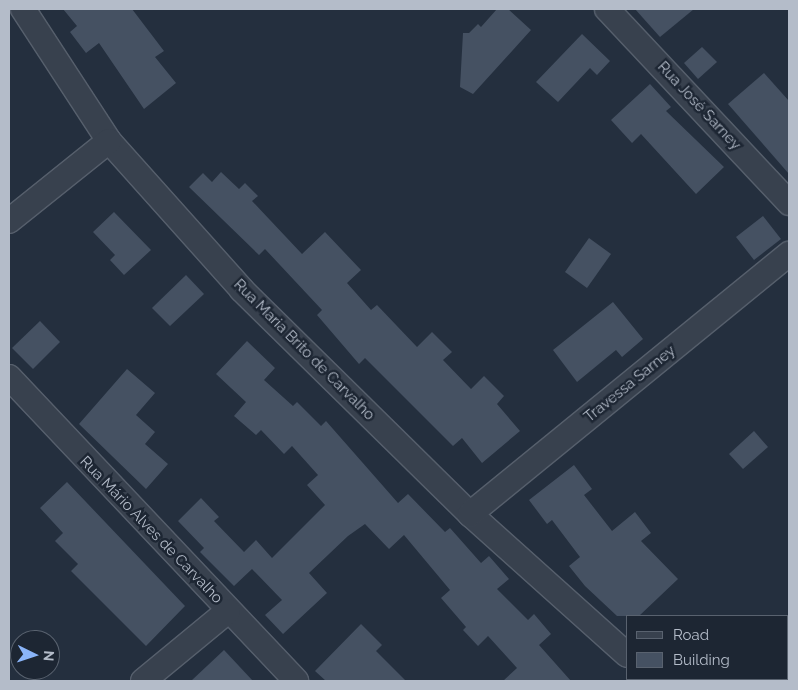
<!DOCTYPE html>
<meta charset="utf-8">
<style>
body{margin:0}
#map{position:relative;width:798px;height:690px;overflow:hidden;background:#242f3e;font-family:Raleway,sans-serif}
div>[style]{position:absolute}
.building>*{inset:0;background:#455162}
.roads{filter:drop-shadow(1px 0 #565f6c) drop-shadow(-1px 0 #565f6c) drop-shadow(0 1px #565f6c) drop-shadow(0 -1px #565f6c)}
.street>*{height:24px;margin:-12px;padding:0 12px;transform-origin:12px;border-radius:12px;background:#38414e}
span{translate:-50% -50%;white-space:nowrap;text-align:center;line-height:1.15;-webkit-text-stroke:5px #1d2633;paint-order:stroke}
.street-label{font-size:15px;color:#b4bcc9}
.frame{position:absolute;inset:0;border:10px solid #b4bcc9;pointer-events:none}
.legend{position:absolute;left:626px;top:615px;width:162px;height:65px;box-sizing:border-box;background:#1d2633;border:1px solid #59626f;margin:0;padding:6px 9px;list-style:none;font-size:15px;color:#b4bcc9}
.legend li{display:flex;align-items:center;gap:10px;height:25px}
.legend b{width:25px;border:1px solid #59626f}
.north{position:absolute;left:10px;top:630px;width:50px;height:50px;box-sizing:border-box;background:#1d2633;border:1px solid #59626f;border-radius:50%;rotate:94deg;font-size:14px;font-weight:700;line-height:20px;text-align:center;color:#b4bcc9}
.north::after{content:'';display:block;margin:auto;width:18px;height:22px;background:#8ab4f8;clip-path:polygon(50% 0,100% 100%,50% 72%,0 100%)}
</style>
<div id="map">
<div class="building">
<i style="clip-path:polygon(63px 9px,132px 9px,164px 51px,155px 57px,176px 83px,144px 109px,99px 43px,86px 53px,70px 32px,77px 26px)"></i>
<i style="clip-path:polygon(497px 9px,508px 9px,531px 30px,473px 94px,460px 87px,463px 33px,469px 33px,478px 24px,481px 27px)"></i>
<i style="clip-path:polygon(635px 9px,694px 9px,660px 37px)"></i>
<i style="clip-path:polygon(582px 34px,610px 61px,597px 75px,590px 68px,558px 102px,536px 82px)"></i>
<i style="clip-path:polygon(702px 47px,717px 62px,698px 79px,684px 63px)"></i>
<i style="clip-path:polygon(764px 73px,789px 101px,789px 174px,728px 104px)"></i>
<i style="clip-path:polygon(650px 84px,671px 107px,666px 111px,724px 167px,696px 194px,641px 134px,632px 143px,611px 120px)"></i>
<i style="clip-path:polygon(221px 172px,239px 189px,245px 183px,258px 196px,252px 201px,302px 254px,325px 232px,361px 270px,347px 283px,371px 310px,377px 305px,417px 347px,432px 332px,452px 352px,443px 360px,471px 389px,484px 376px,504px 396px,497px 404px,520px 431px,482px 463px,462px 438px,453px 446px,365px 358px,359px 364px,317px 315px,322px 310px,265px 249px,259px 255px,189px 187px,203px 173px,212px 182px)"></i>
<i style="clip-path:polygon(114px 212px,151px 250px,124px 275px,110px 260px,115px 255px,93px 232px)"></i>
<i style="clip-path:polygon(763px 216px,781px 239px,754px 260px,736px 237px)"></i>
<i style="clip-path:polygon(589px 238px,611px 254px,587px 288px,565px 272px)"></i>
<i style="clip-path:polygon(186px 275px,204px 294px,170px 326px,152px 308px)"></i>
<i style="clip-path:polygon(613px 302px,643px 339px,622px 357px,616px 350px,577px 382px,553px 350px)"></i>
<i style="clip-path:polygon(40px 321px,60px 342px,33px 369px,12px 348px)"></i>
<i style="clip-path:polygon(247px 341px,275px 368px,264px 380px,293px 406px,297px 402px,321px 426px,326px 421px,398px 503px,408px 494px,445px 532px,450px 528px,481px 563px,489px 556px,509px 579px,497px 589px,528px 620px,534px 614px,551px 634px,539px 645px,571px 681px,503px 681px,517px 668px,488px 636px,478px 646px,463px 630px,466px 627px,441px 598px,450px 590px,404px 535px,389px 549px,365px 524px,348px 536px,309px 573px,327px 593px,283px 634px,265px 615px,282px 600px,252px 569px,234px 586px,200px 552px,204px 548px,178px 521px,201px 498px,219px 517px,214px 521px,244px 552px,256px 540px,272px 558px,325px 505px,307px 485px,318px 475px,292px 446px,284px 454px,261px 430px,256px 435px,234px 416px,246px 402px,216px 374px)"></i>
<i style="clip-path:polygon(127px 369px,155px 393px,136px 415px,155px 432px,145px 444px,168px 464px,146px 489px,79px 424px)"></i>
<i style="clip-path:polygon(754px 431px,768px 447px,743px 469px,729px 454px)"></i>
<i style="clip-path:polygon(574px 465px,592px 489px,584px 495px,612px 531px,635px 512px,651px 533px,641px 541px,678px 579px,639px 616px,617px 616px,585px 586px,569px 566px,580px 557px,552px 520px,547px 524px,529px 500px)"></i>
<i style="clip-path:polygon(67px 482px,185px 606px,146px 646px,71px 571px,78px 564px,55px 541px,63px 533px,40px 508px)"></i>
<i style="clip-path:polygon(361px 624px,382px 645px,376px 651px,406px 681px,326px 681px,315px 671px)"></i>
<i style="clip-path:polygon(224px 650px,253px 681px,191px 681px)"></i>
</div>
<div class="roads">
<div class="street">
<i style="left:23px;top:9px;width:158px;rotate:56.9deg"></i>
<i style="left:109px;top:141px;width:200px;rotate:48.2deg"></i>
<i style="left:242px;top:290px;width:320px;rotate:44.5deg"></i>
<i style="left:470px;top:514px;width:211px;rotate:41.9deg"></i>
<i style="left:607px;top:9px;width:266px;rotate:46.8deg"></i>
<i style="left:9px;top:221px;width:128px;rotate:-38.7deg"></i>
<i style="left:9px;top:377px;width:418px;rotate:46.6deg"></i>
<i style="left:470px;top:514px;width:412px;rotate:-39.2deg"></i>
<i style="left:653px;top:679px;width:3px;rotate:45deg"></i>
<i style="left:143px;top:681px;width:110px;rotate:-39.5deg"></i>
</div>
</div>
<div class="street-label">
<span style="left:699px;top:106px;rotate:47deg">Rua José Sarney</span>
<span style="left:304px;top:350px;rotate:45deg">Rua Maria Brito de Carvalho</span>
<span style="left:630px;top:384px;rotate:-39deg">Travessa Sarney</span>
<span style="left:151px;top:530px;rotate:46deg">Rua Mário Alves de Carvalho</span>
</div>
<div class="frame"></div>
<ul class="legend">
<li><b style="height:6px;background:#38414e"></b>Road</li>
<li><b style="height:14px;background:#455162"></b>Building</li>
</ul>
<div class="north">N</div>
</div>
